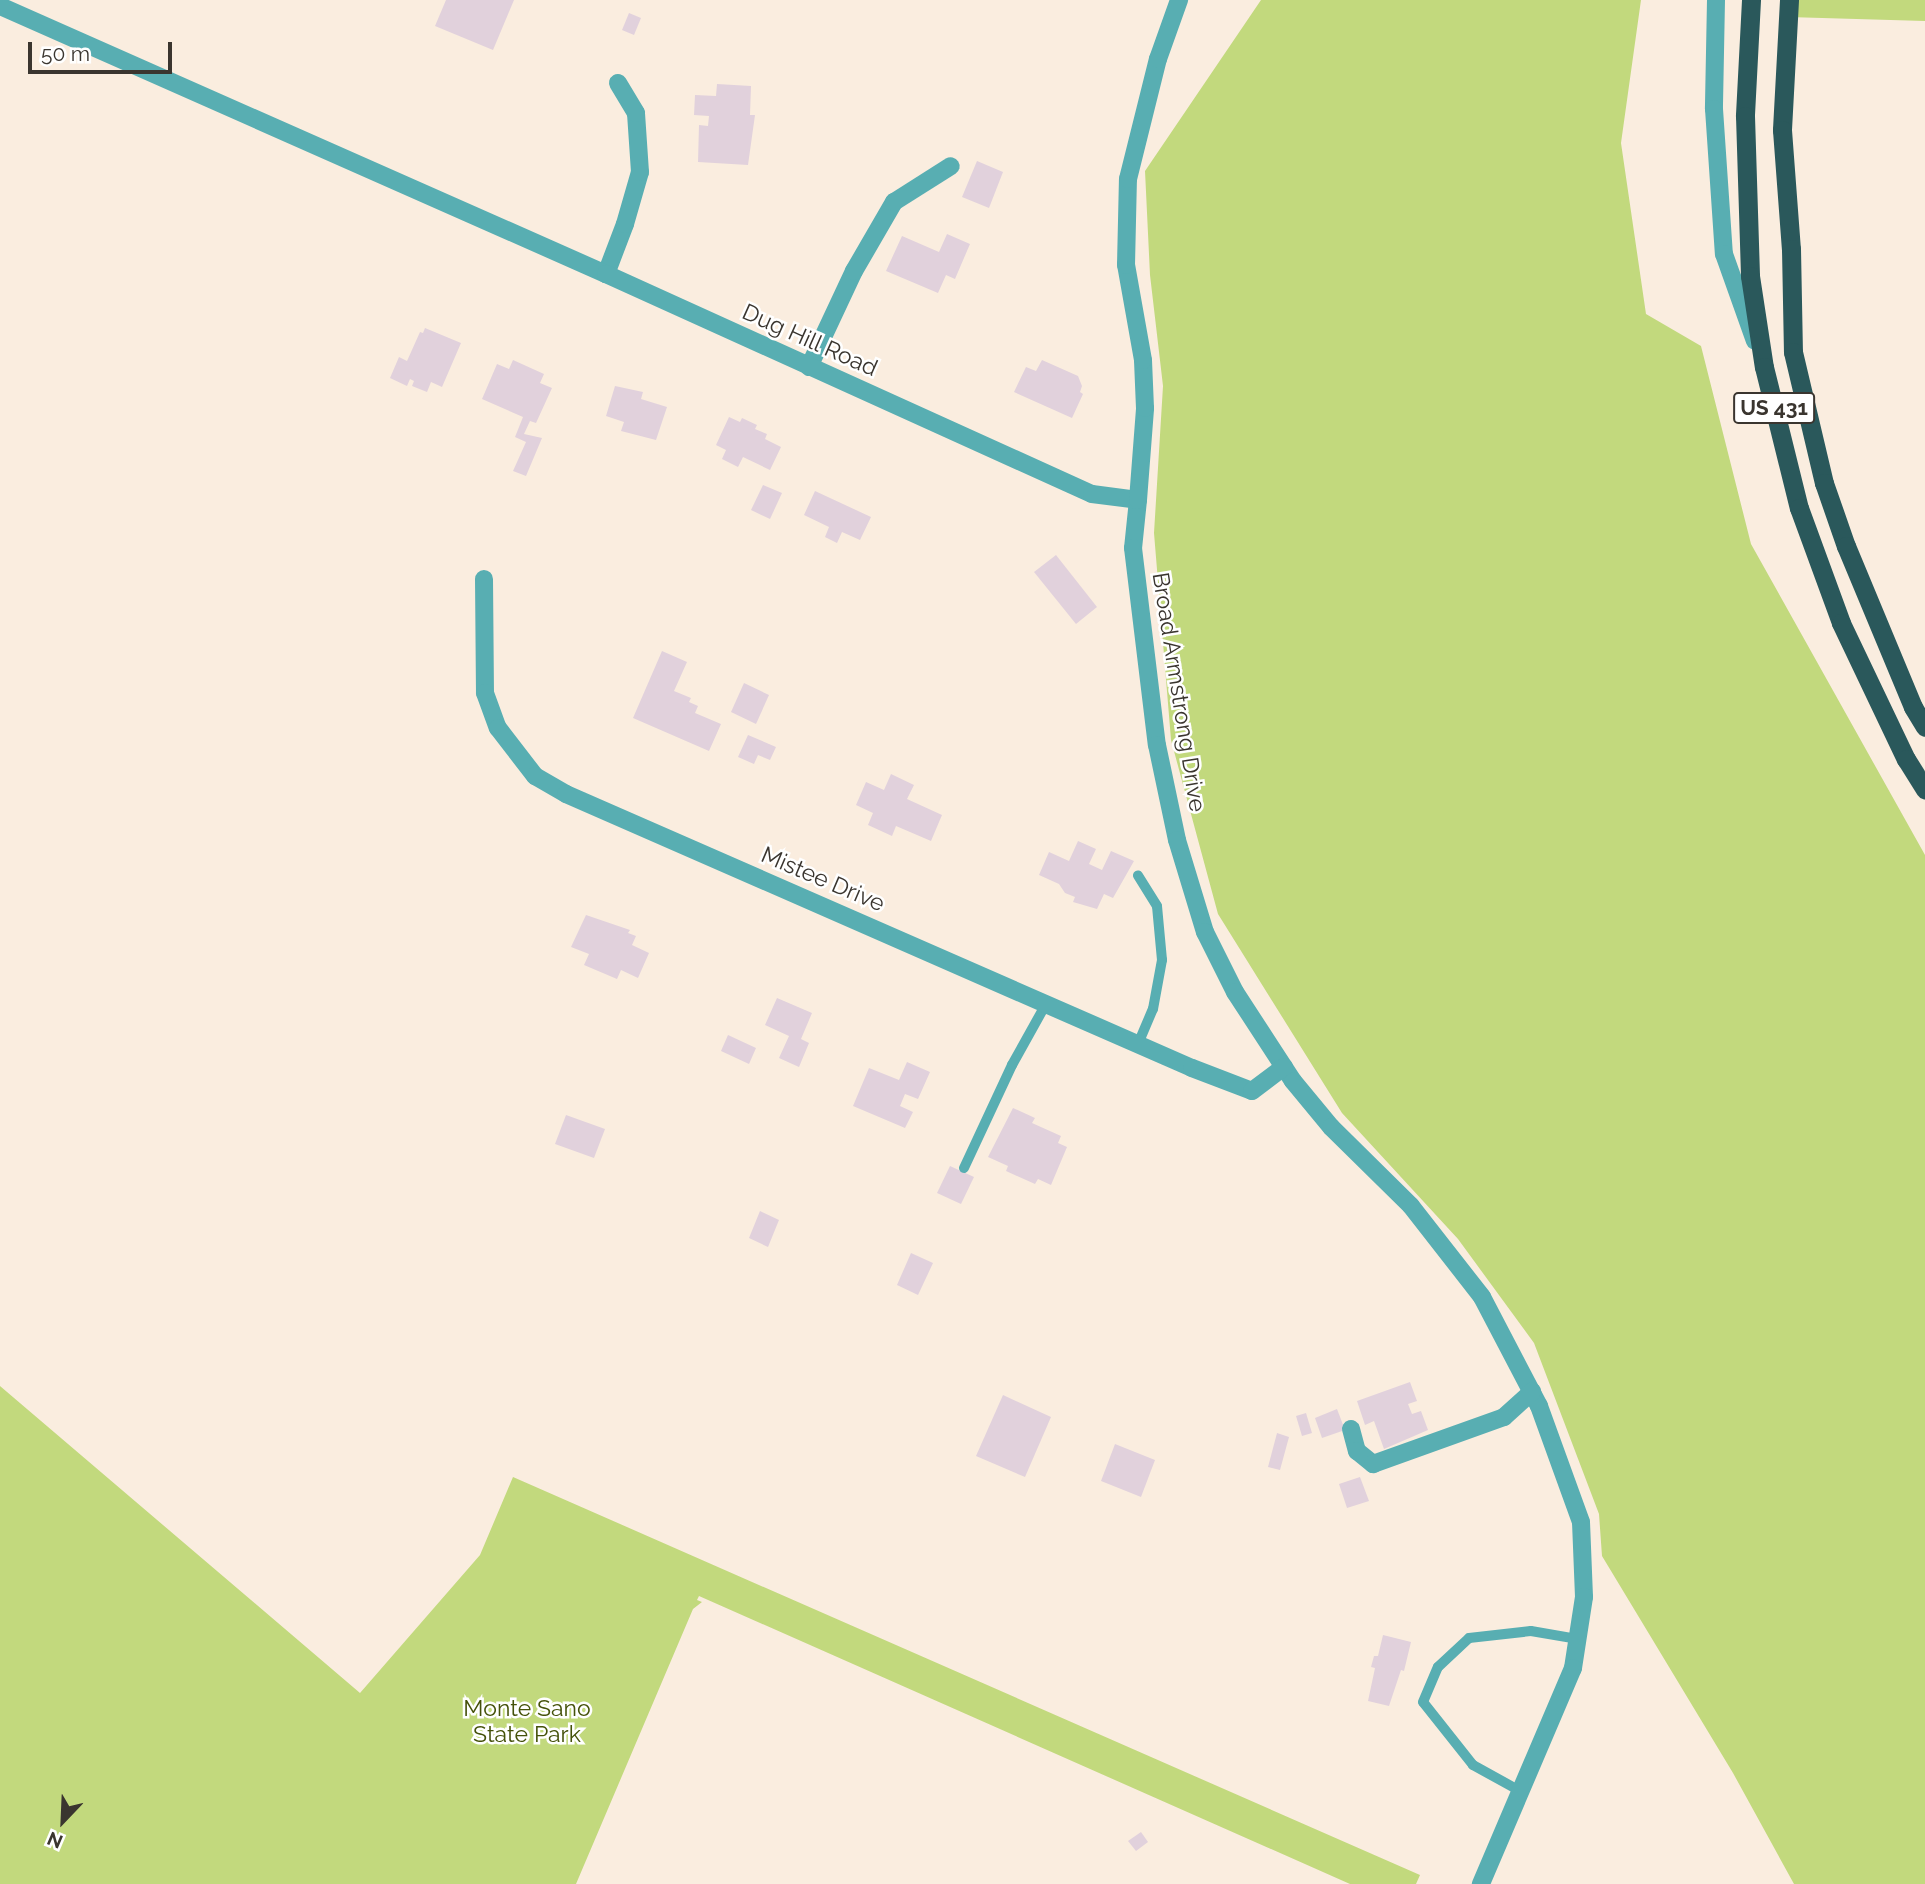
<!DOCTYPE html>
<style>
body{margin:0}
#map{position:relative;width:1925px;height:1884px;overflow:hidden;background:#faeddf;font-family:Raleway,sans-serif}
div>[style]{position:absolute}
.green>*{inset:0;background:#c2d97d}
.building>*{inset:0;background:#e1d1dc}
.service>*{height:10px;margin:-5px;padding:0 5px;transform-origin:5px;border-radius:5px;background:#58aeb2}
.minor>*{height:18px;margin:-9px;padding:0 9px;transform-origin:9px;border-radius:9px;background:#58aeb2}
.tertiary>*{height:18px;margin:-9px;padding:0 9px;transform-origin:9px;border-radius:9px;background:#58aeb2}
.trunk>*{height:19px;margin:-9.5px;padding:0 9.5px;transform-origin:9.5px;border-radius:9.5px;background:#2a585b}
span{translate:-50% -50%;white-space:nowrap;text-align:center;line-height:1.15;-webkit-text-stroke:5px #fff;paint-order:stroke}
.shield-label span{padding:2px 5px;background:#fff;border:2px solid;border-radius:5px;-webkit-text-stroke-width:0}
.shield-label{font-size:21px;color:#3a352f;font-weight:700}
.street-label{font-size:23px;color:#3a352f}
.park-label{font-size:23px;color:#45520a}
.north{position:absolute;left:28px;top:1786px;width:70px;height:70px;-webkit-text-stroke:5px #fff;paint-order:stroke;rotate:203deg;font-size:19px;font-weight:700;line-height:28px;text-align:center;color:#3a352f}
.north::after{content:'';display:block;margin:auto;width:24px;height:32px;background:#3a352f;clip-path:polygon(50% 0,100% 100%,50% 72%,0 100%)}
.scale{position:absolute;left:28px;top:42px;width:144px;height:32px;box-sizing:border-box;border:4px solid #3a352f;border-top:0;padding-left:9px;font-size:21px;line-height:24px;white-space:nowrap;color:#3a352f;-webkit-text-stroke:5px #fff;paint-order:stroke}
</style>
<div id="map">
<div class="green">
<i style="clip-path:polygon(1261px 0,1641px 0,1621px 143px,1646px 314px,1701px 346px,1751px 544px,1925px 855px,1925px 1884px,1794px 1884px,1733px 1773px,1602px 1556px,1599px 1514px,1534px 1343px,1458px 1239px,1342px 1113px,1218px 914px,1171px 740px,1154px 533px,1163px 386px,1150px 275px,1145px 171px)"></i>
<i style="clip-path:polygon(1789px 0,1925px 0,1925px 21px,1788px 17px)"></i>
<i style="clip-path:polygon(0 1386px,360px 1693px,480px 1555px,513px 1477px,1420px 1875px,1416px 1884px,1350px 1884px,699px 1596px,697px 1600px,702px 1602px,693px 1609px,576px 1884px,0 1884px)"></i>
</div>
<div class="building">
<i style="clip-path:polygon(446px 0,514px 0,493px 50px,435px 26px)"></i>
<i style="clip-path:polygon(629px 13px,641px 18px,634px 35px,622px 30px)"></i>
<i style="clip-path:polygon(717px 84px,751px 86px,750px 115px,755px 115px,748px 165px,698px 162px,699px 125px,708px 126px,709px 116px,694px 115px,695px 95px,716px 96px)"></i>
<i style="clip-path:polygon(977px 161px,1003px 172px,989px 208px,962px 197px)"></i>
<i style="clip-path:polygon(947px 234px,970px 244px,955px 279px,946px 275px,938px 293px,886px 271px,902px 236px,939px 252px)"></i>
<i style="clip-path:polygon(425px 328px,461px 343px,442px 387px,431px 382px,427px 392px,412px 386px,414px 381px,410px 379px,407px 386px,390px 378px,399px 357px,407px 361px,420px 332px,423px 333px)"></i>
<i style="clip-path:polygon(513px 360px,544px 374px,540px 383px,552px 388px,536px 423px,530px 421px,524px 434px,542px 438px,526px 476px,513px 471px,526px 442px,515px 437px,523px 417px,482px 399px,497px 364px,509px 369px)"></i>
<i style="clip-path:polygon(1042px 360px,1078px 376px,1082px 386px,1080px 392px,1083px 394px,1072px 418px,1014px 392px,1026px 367px,1036px 371px)"></i>
<i style="clip-path:polygon(615px 386px,643px 392px,641px 399px,667px 407px,656px 440px,621px 431px,624px 422px,606px 416px)"></i>
<i style="clip-path:polygon(729px 417px,740px 422px,742px 418px,757px 425px,755px 429px,767px 434px,765px 439px,781px 447px,770px 470px,743px 457px,738px 467px,722px 459px,726px 450px,716px 445px)"></i>
<i style="clip-path:polygon(763px 485px,782px 493px,770px 519px,751px 510px)"></i>
<i style="clip-path:polygon(815px 491px,871px 517px,860px 540px,842px 532px,837px 543px,825px 537px,829px 527px,804px 515px)"></i>
<i style="clip-path:polygon(1056px 555px,1097px 607px,1076px 624px,1034px 572px)"></i>
<i style="clip-path:polygon(662px 651px,687px 662px,674px 691px,691px 698px,689px 702px,698px 706px,695px 713px,721px 724px,709px 751px,633px 718px)"></i>
<i style="clip-path:polygon(744px 683px,769px 695px,756px 724px,731px 712px)"></i>
<i style="clip-path:polygon(748px 735px,776px 747px,770px 760px,758px 755px,754px 764px,738px 757px)"></i>
<i style="clip-path:polygon(891px 774px,914px 785px,907px 799px,942px 815px,931px 841px,896px 826px,892px 836px,868px 825px,873px 813px,856px 805px,866px 782px,884px 790px)"></i>
<i style="clip-path:polygon(1078px 841px,1096px 849px,1089px 864px,1102px 870px,1111px 851px,1134px 861px,1113px 898px,1104px 894px,1097px 909px,1073px 902px,1075px 897px,1065px 893px,1059px 884px,1039px 875px,1049px 852px,1069px 861px)"></i>
<i style="clip-path:polygon(586px 915px,630px 930px,628px 933px,636px 936px,632px 945px,649px 953px,638px 978px,621px 970px,617px 979px,584px 965px,589px 954px,571px 947px)"></i>
<i style="clip-path:polygon(777px 998px,812px 1013px,801px 1039px,809px 1043px,799px 1067px,779px 1058px,789px 1036px,765px 1025px)"></i>
<i style="clip-path:polygon(728px 1035px,756px 1048px,749px 1064px,721px 1051px)"></i>
<i style="clip-path:polygon(907px 1062px,930px 1072px,918px 1099px,905px 1094px,900px 1106px,913px 1112px,905px 1128px,853px 1106px,869px 1068px,899px 1080px)"></i>
<i style="clip-path:polygon(1013px 1108px,1035px 1118px,1032px 1123px,1061px 1136px,1058px 1143px,1067px 1147px,1051px 1185px,1038px 1179px,1035px 1184px,1006px 1171px,1008px 1166px,988px 1157px)"></i>
<i style="clip-path:polygon(566px 1115px,605px 1129px,594px 1158px,555px 1144px)"></i>
<i style="clip-path:polygon(950px 1166px,974px 1177px,961px 1204px,937px 1193px)"></i>
<i style="clip-path:polygon(760px 1211px,779px 1220px,768px 1247px,749px 1238px)"></i>
<i style="clip-path:polygon(911px 1253px,933px 1263px,918px 1295px,897px 1285px)"></i>
<i style="clip-path:polygon(1410px 1382px,1417px 1401px,1408px 1404px,1412px 1414px,1421px 1411px,1428px 1430px,1384px 1449px,1374px 1421px,1365px 1425px,1357px 1401px)"></i>
<i style="clip-path:polygon(1003px 1395px,1051px 1417px,1025px 1477px,976px 1456px)"></i>
<i style="clip-path:polygon(1337px 1409px,1345px 1430px,1322px 1438px,1315px 1418px)"></i>
<i style="clip-path:polygon(1306px 1413px,1312px 1433px,1302px 1436px,1296px 1416px)"></i>
<i style="clip-path:polygon(1277px 1433px,1289px 1437px,1280px 1470px,1268px 1467px)"></i>
<i style="clip-path:polygon(1115px 1444px,1155px 1460px,1141px 1497px,1101px 1481px)"></i>
<i style="clip-path:polygon(1360px 1477px,1369px 1501px,1347px 1508px,1339px 1484px)"></i>
<i style="clip-path:polygon(1383px 1635px,1411px 1642px,1404px 1671px,1401px 1670px,1389px 1706px,1368px 1701px,1375px 1668px,1371px 1667px,1374px 1656px,1378px 1656px)"></i>
<i style="clip-path:polygon(1141px 1832px,1148px 1842px,1136px 1851px,1128px 1841px)"></i>
</div>
<div class="service">
<i style="left:1138px;top:1044px;width:38px;rotate:-67deg"></i>
<i style="left:1153px;top:1009px;width:50px;rotate:-79.6deg"></i>
<i style="left:1162px;top:960px;width:54px;rotate:-95.3deg"></i>
<i style="left:1157px;top:906px;width:36px;rotate:-122deg"></i>
<i style="left:964px;top:1168px;width:114px;rotate:-65deg"></i>
<i style="left:1012px;top:1065px;width:70px;rotate:-60.9deg"></i>
<i style="left:1520px;top:1791px;width:54px;rotate:-151deg"></i>
<i style="left:1473px;top:1765px;width:80px;rotate:-128.4deg"></i>
<i style="left:1423px;top:1702px;width:38px;rotate:-67deg"></i>
<i style="left:1438px;top:1667px;width:42px;rotate:-43.1deg"></i>
<i style="left:1469px;top:1638px;width:62px;rotate:-6.4deg"></i>
<i style="left:1531px;top:1631px;width:48px;rotate:9.7deg"></i>
</div>
<div class="minor">
<i style="left:606px;top:274px;width:53px;rotate:-69.2deg"></i>
<i style="left:625px;top:224px;width:54px;rotate:-73.9deg"></i>
<i style="left:640px;top:172px;width:59px;rotate:-93.9deg"></i>
<i style="left:636px;top:113px;width:35px;rotate:-121deg"></i>
<i style="left:809px;top:367px;width:106px;rotate:-64.9deg"></i>
<i style="left:854px;top:271px;width:80px;rotate:-59.9deg"></i>
<i style="left:894px;top:202px;width:67px;rotate:-32.3deg"></i>
<i style="left:1138px;top:500px;width:48px;rotate:95.9deg"></i>
<i style="left:1133px;top:548px;width:198px;rotate:83.1deg"></i>
<i style="left:1157px;top:745px;width:97px;rotate:78.1deg"></i>
<i style="left:1177px;top:840px;width:96px;rotate:73.1deg"></i>
<i style="left:1205px;top:932px;width:67px;rotate:63.4deg"></i>
<i style="left:1235px;top:992px;width:106px;rotate:56.9deg"></i>
<i style="left:1293px;top:1081px;width:60px;rotate:50.4deg"></i>
<i style="left:1331px;top:1127px;width:112px;rotate:44.6deg"></i>
<i style="left:1411px;top:1206px;width:115px;rotate:52deg"></i>
<i style="left:1482px;top:1297px;width:123px;rotate:62.4deg"></i>
<i style="left:1539px;top:1406px;width:123px;rotate:70.1deg"></i>
<i style="left:1581px;top:1522px;width:75px;rotate:87.7deg"></i>
<i style="left:1584px;top:1597px;width:72px;rotate:98.8deg"></i>
<i style="left:1573px;top:1668px;width:235px;rotate:113.1deg"></i>
<i style="left:484px;top:579px;width:114px;rotate:89.5deg"></i>
<i style="left:485px;top:693px;width:37px;rotate:70deg"></i>
<i style="left:498px;top:728px;width:61px;rotate:52.4deg"></i>
<i style="left:535px;top:776px;width:36px;rotate:30deg"></i>
<i style="left:566px;top:794px;width:683px;rotate:23.64deg"></i>
<i style="left:1192px;top:1068px;width:64px;rotate:21deg"></i>
<i style="left:1252px;top:1091px;width:40px;rotate:-37deg"></i>
<i style="left:1351px;top:1429px;width:23px;rotate:75deg"></i>
<i style="left:1357px;top:1451px;width:21px;rotate:39deg"></i>
<i style="left:1373px;top:1464px;width:139px;rotate:-19.7deg"></i>
<i style="left:1504px;top:1417px;width:38px;rotate:-42deg"></i>
</div>
<div class="tertiary">
<i style="left:1716px;top:0;width:109px;rotate:91.1deg"></i>
<i style="left:1714px;top:109px;width:145px;rotate:86.1deg"></i>
<i style="left:1724px;top:254px;width:92px;rotate:70.4deg"></i>
<i style="left:0;top:6px;width:663px;rotate:23.86deg"></i>
<i style="left:606px;top:274px;width:533px;rotate:24.36deg"></i>
<i style="left:1092px;top:494px;width:46px;rotate:7.4deg"></i>
<i style="left:1138px;top:500px;width:92px;rotate:-85.6deg"></i>
<i style="left:1145px;top:408px;width:48px;rotate:-92.4deg"></i>
<i style="left:1143px;top:360px;width:97px;rotate:-100.1deg"></i>
<i style="left:1126px;top:265px;width:86px;rotate:-88.7deg"></i>
<i style="left:1128px;top:179px;width:124px;rotate:-76deg"></i>
<i style="left:1158px;top:59px;width:63px;rotate:-70.4deg"></i>
</div>
<div class="trunk">
<i style="left:1751px;top:0;width:116px;rotate:93deg"></i>
<i style="left:1745px;top:116px;width:160px;rotate:88.2deg"></i>
<i style="left:1750px;top:276px;width:92px;rotate:81.3deg"></i>
<i style="left:1764px;top:367px;width:145px;rotate:76.1deg"></i>
<i style="left:1799px;top:508px;width:122px;rotate:69.9deg"></i>
<i style="left:1841px;top:623px;width:151px;rotate:64.5deg"></i>
<i style="left:1906px;top:759px;width:36px;rotate:58deg"></i>
<i style="left:1789px;top:0;width:130px;rotate:93.1deg"></i>
<i style="left:1782px;top:130px;width:119px;rotate:85.7deg"></i>
<i style="left:1791px;top:249px;width:103px;rotate:88.9deg"></i>
<i style="left:1793px;top:352px;width:135px;rotate:76.7deg"></i>
<i style="left:1824px;top:483px;width:67px;rotate:70.8deg"></i>
<i style="left:1846px;top:546px;width:174px;rotate:67.4deg"></i>
<i style="left:1913px;top:707px;width:23px;rotate:59deg"></i>
</div>
<div class="shield-label">
<span style="left:1774px;top:408px">US 431</span>
</div>
<div class="street-label">
<span style="left:810px;top:340px;rotate:24deg">Dug Hill Road</span>
<span style="left:1179px;top:692px;rotate:81deg">Broad Armstrong Drive</span>
<span style="left:823px;top:879px;rotate:23deg">Mistee Drive</span>
</div>
<div class="park-label">
<span style="left:527px;top:1721px">Monte Sano<br>State Park</span>
</div>
<div class="north">N</div>
<div class="scale">50 m</div>
</div>
